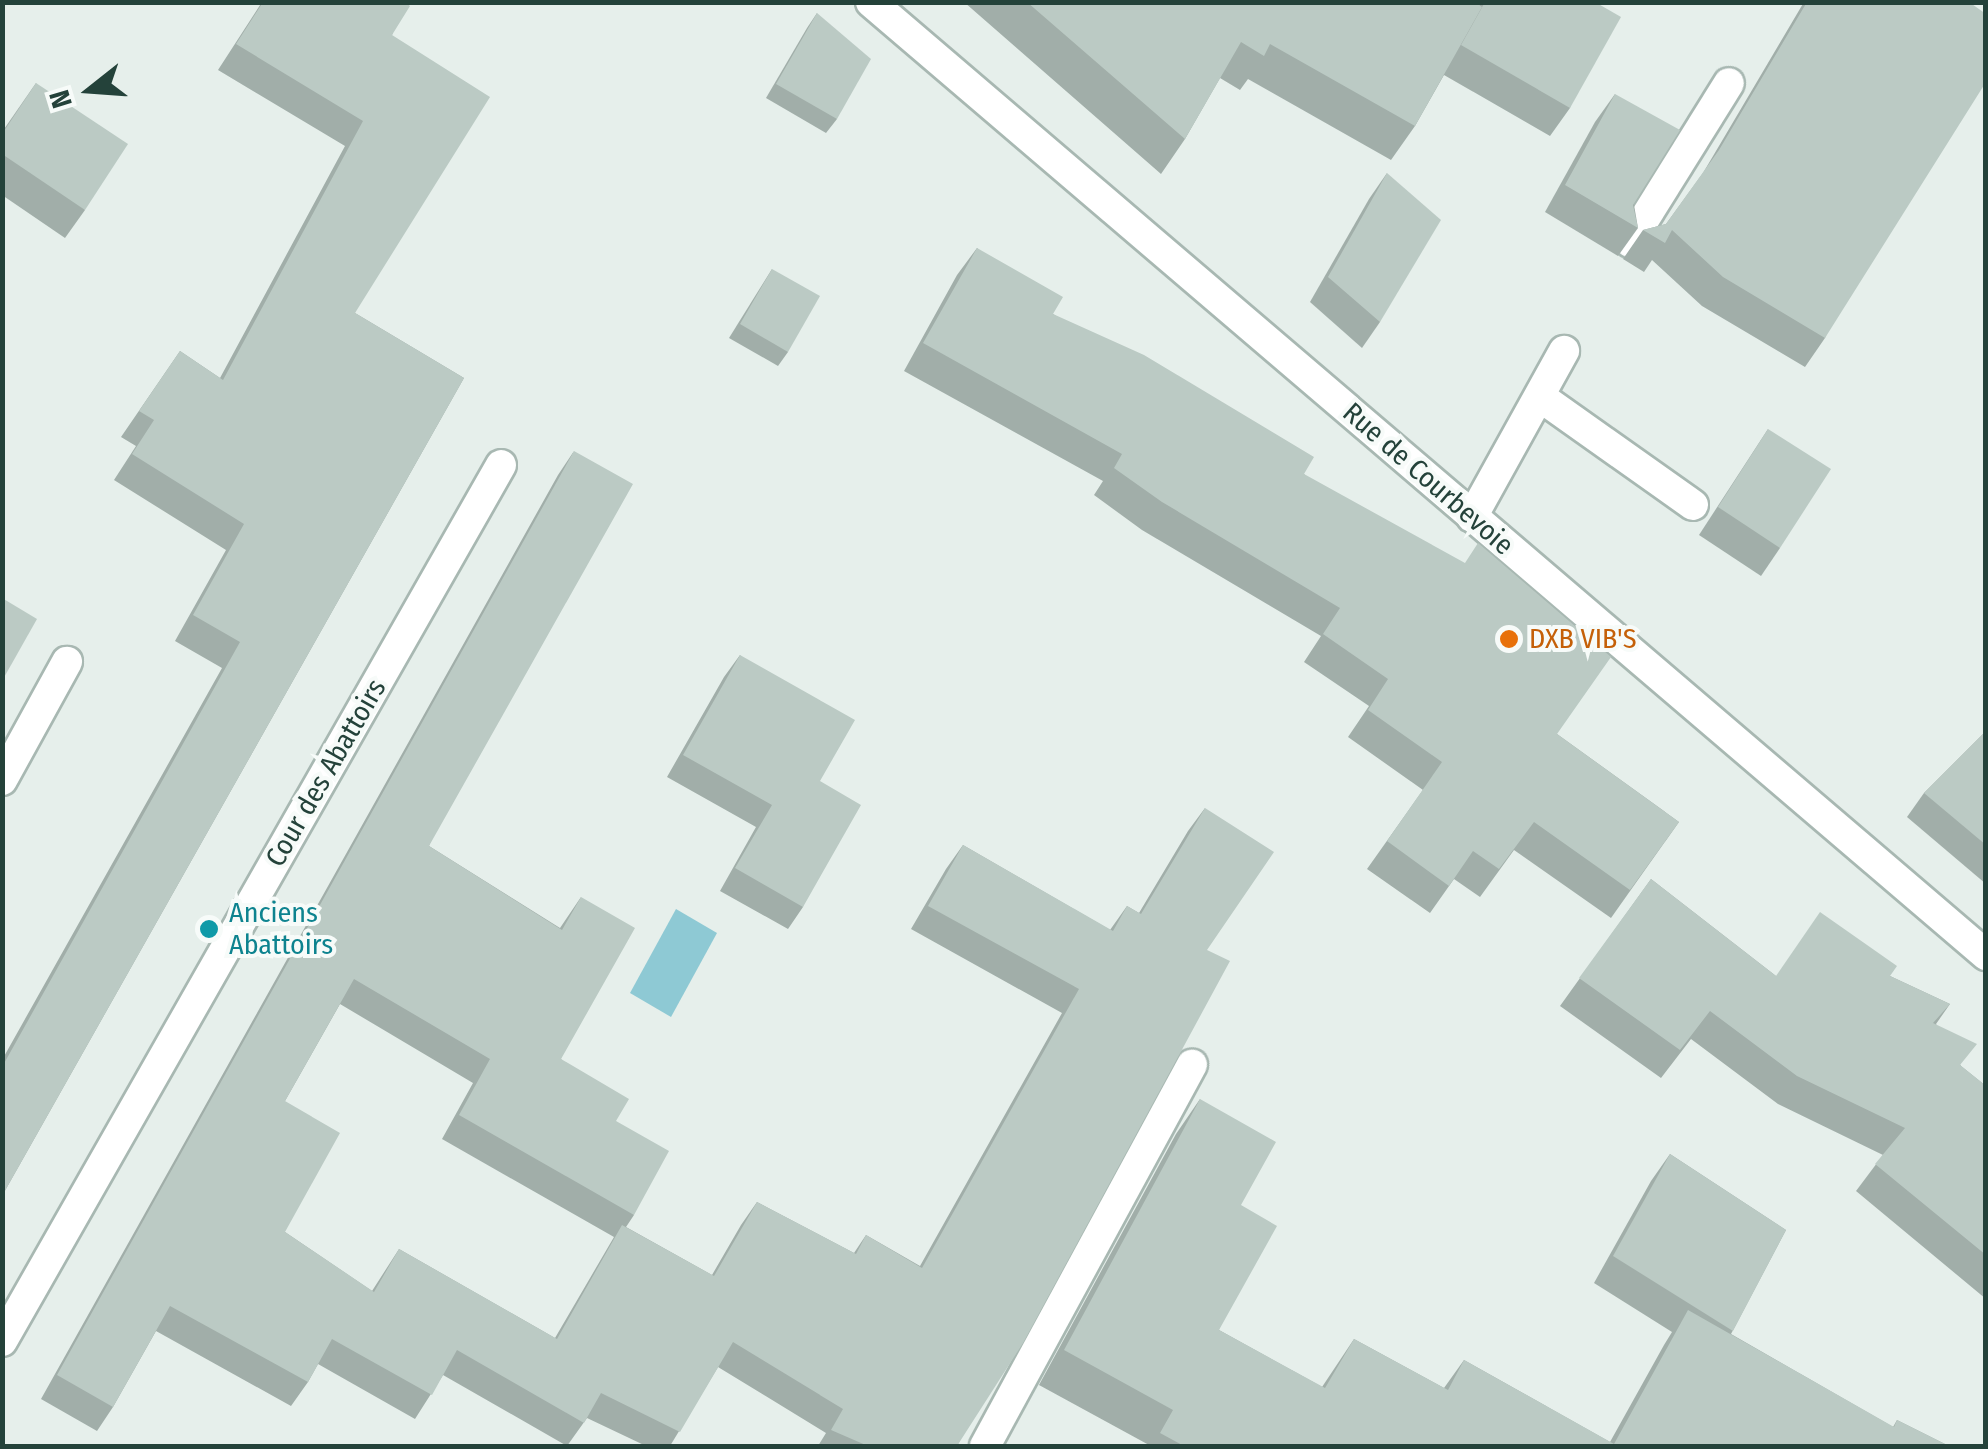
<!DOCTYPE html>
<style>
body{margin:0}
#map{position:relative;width:1988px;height:1449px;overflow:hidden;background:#e6efeb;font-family:"Fira Sans Condensed",sans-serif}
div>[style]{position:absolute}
.water>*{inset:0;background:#8ec9d4}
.roads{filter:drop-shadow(2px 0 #a8b8b2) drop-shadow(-2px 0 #a8b8b2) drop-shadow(0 2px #a8b8b2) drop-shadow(0 -2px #a8b8b2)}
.service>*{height:30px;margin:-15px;padding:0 15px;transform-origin:15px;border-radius:15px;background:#fff}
.tertiary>*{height:30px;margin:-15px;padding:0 15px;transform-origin:15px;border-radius:15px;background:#fff}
.wall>*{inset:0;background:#a1aea9}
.building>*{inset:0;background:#bbcac4}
.dots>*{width:28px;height:28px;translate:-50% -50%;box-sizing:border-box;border:5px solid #f7fbf9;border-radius:50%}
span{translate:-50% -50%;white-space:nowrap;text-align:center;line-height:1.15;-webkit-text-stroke:8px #f7fbf9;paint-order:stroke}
.street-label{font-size:28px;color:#24423a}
.food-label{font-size:28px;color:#c56008}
.left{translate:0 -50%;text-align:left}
.culture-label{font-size:28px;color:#0d838f}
.frame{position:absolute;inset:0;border:5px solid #24423a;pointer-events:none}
.north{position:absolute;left:40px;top:40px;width:100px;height:100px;-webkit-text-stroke:8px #f7fbf9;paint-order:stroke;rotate:253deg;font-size:28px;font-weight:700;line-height:40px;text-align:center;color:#24423a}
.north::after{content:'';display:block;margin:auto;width:35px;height:45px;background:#24423a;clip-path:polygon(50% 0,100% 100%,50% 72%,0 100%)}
</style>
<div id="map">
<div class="water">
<i style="clip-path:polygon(676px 909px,717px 933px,671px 1017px,630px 993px)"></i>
</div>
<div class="roads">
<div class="service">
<i style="left:1630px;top:242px;width:187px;rotate:-58.1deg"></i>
<i style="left:1542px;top:398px;width:185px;rotate:35.3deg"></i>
<i style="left:1472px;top:517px;width:190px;rotate:-61deg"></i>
<i style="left:2px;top:780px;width:135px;rotate:-61.2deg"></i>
<i style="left:2px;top:1341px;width:1008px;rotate:-60.33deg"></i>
<i style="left:985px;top:1446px;width:434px;rotate:-61.5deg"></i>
</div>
<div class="tertiary">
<i style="left:871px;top:2px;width:1467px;rotate:40.52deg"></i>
</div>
</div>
<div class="wall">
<i style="clip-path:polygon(262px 2px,405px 2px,392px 35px,355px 313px,464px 378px,2px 1196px,2px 1060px,222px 668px,175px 641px,226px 550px,114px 480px,136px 446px,121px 437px,180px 351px,220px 378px,345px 146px,218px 70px)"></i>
<i style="clip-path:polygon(964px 2px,1474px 2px,1479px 6px,1481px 2px,1595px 2px,1570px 108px,1550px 136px,1444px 75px,1415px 126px,1391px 160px,1248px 79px,1240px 90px,1220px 78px,1185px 139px,1161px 174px)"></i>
<i style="clip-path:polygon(1804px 2px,1969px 2px,1825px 338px,1805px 367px,1702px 306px,1652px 260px,1644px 272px,1623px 259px,1643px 230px,1666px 224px,1703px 173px)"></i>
<i style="clip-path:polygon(817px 13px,837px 119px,826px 133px,766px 98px,807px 28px)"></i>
<i style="clip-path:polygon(36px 83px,85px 210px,65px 238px,2px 195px,2px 132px)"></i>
<i style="clip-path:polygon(1615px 94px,1638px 228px,1618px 256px,1545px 212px,1595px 122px)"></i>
<i style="clip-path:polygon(1387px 173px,1380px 322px,1362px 348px,1310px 302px,1369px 199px)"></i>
<i style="clip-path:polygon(977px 248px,1053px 314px,1304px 474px,1557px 734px,1679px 822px,1611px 918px,1514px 850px,1480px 897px,1454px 879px,1430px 913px,1367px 869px,1423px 790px,1348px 737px,1369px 706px,1304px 662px,1321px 636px,1142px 530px,1094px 495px,1103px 481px,904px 371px,957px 275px)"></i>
<i style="clip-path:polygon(772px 269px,788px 352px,778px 366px,729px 338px)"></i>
<i style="clip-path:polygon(1768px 429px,1780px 548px,1761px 576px,1699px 535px)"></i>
<i style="clip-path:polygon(evenodd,574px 451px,429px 846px,560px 928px,581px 897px,561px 1059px,616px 1121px,634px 1215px,626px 1227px,712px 1275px,741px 1225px,757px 1202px,854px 1253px,866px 1235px,920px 1266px,1062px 1013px,911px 929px,946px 869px,963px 845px,1110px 930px,1127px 906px,1139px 913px,1188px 831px,1205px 808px,1207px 950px,957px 1446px,818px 1446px,826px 1433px,718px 1367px,670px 1446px,646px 1446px,587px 1418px,567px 1446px,443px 1375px,415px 1419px,318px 1364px,308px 1382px,291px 1406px,156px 1331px,113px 1407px,97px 1431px,41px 1399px,558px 475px,574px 451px,340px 1004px,473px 1083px,442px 1139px,614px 1237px,555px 1338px,399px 1249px,372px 1291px,285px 1232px,285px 1101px,340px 1004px)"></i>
<i style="clip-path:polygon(740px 655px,820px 781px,803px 907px,788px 929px,720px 891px,756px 827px,667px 777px,724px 677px)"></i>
<i style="clip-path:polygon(1986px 731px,1986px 884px,1907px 817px,1924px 793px)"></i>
<i style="clip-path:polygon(1651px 879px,1776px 976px,1890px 976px,1950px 1004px,1936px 1024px,1961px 1066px,1986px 1086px,1986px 1299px,1856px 1191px,1883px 1155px,1778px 1104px,1691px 1039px,1661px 1078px,1560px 1006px)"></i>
<i style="clip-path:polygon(1200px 1099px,1241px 1205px,1219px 1330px,1322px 1387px,1354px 1339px,1444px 1388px,1464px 1360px,1610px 1442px,1664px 1345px,1672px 1332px,1594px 1283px,1651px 1181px,1670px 1154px,1786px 1230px,1731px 1334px,1893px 1427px,1897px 1420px,1949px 1446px,1148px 1446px,1149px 1445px,1039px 1385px,1176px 1134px)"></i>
</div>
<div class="building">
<i style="clip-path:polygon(263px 2px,405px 2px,410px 6px,392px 35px,490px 97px,355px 313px,464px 378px,2px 1196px,2px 1067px,240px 642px,193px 615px,244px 524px,132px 454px,154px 420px,139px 411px,180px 351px,223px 380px,363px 121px,236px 44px)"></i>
<i style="clip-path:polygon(1027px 2px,1474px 2px,1482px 7px,1415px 126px,1270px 44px,1264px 56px,1241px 42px,1185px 139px)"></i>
<i style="clip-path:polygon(1485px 2px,1595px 2px,1621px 17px,1570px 108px,1461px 45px)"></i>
<i style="clip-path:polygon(1807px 2px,1969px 2px,1986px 14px,1986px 82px,1825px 338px,1723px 277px,1672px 230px,1665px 243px,1643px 230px,1666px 224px,1719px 150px)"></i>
<i style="clip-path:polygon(817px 13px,871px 59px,837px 119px,776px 84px)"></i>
<i style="clip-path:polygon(36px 83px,128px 144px,85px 210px,2px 154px,2px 134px)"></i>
<i style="clip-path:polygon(1615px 94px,1680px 130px,1633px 205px,1638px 228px,1565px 185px)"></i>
<i style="clip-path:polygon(1387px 173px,1441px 220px,1380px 322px,1328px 277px)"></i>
<i style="clip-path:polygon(977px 248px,1063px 297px,1053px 314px,1144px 355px,1314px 457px,1304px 474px,1465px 563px,1478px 543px,1611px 657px,1557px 734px,1679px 822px,1630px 890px,1534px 822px,1499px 869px,1473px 851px,1449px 886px,1387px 841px,1442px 762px,1368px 710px,1388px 679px,1323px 634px,1340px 608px,1162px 502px,1114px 468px,1122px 454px,923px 343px)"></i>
<i style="clip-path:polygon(772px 269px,820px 296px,788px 352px,740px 324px)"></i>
<i style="clip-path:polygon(1768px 429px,1831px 469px,1780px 548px,1718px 507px)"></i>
<i style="clip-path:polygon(574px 451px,633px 484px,429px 846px,562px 930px,581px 897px,635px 928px,561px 1059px,629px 1099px,616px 1121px,669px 1151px,634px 1215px,459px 1115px,490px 1059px,354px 979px,285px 1101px,340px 1133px,285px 1232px,374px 1292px,399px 1249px,557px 1339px,622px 1225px,714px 1276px,757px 1202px,856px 1254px,866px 1235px,922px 1268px,1079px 989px,928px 906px,963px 845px,1113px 931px,1127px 906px,1141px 914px,1205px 808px,1274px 852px,1207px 950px,1230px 961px,1023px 1343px,957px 1446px,868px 1446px,831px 1430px,843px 1409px,733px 1342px,680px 1432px,601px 1393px,584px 1423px,457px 1350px,432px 1395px,332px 1339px,308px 1382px,170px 1306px,113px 1407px,57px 1375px)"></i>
<i style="clip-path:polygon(2px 598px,37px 619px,2px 681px)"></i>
<i style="clip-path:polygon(740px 655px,855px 720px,820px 781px,861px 805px,803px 907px,735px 868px,772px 805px,683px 755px)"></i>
<i style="clip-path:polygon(1986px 731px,1986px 845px,1924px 793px)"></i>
<i style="clip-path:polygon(1651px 879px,1776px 976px,1820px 912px,1897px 966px,1890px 976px,1950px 1004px,1933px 1023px,1977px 1044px,1960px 1065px,1986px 1086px,1986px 1255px,1875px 1164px,1905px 1128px,1797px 1076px,1710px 1011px,1680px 1050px,1579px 978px)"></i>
<i style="clip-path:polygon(1200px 1099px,1276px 1142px,1241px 1205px,1277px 1226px,1219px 1330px,1325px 1388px,1354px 1339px,1448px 1390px,1464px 1360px,1614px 1444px,1688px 1310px,1894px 1427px,1897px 1420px,1949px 1446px,1184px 1446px,1160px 1433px,1173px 1410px,1064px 1350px)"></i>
<i style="clip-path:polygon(1670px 1154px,1786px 1230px,1733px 1331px,1613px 1256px)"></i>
</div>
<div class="dots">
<i style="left:1509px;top:639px;background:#e8710a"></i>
<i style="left:209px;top:929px;background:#0f9aa8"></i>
</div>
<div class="street-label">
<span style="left:1428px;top:479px;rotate:41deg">Rue de Courbevoie</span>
<span style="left:326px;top:773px;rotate:-60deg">Cour des Abattoirs</span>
</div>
<div class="food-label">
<span class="left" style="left:1529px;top:639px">DXB VIB'S</span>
</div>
<div class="culture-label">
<span class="left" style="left:229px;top:929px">Anciens<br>Abattoirs</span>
</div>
<div class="frame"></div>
<div class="north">N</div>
</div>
